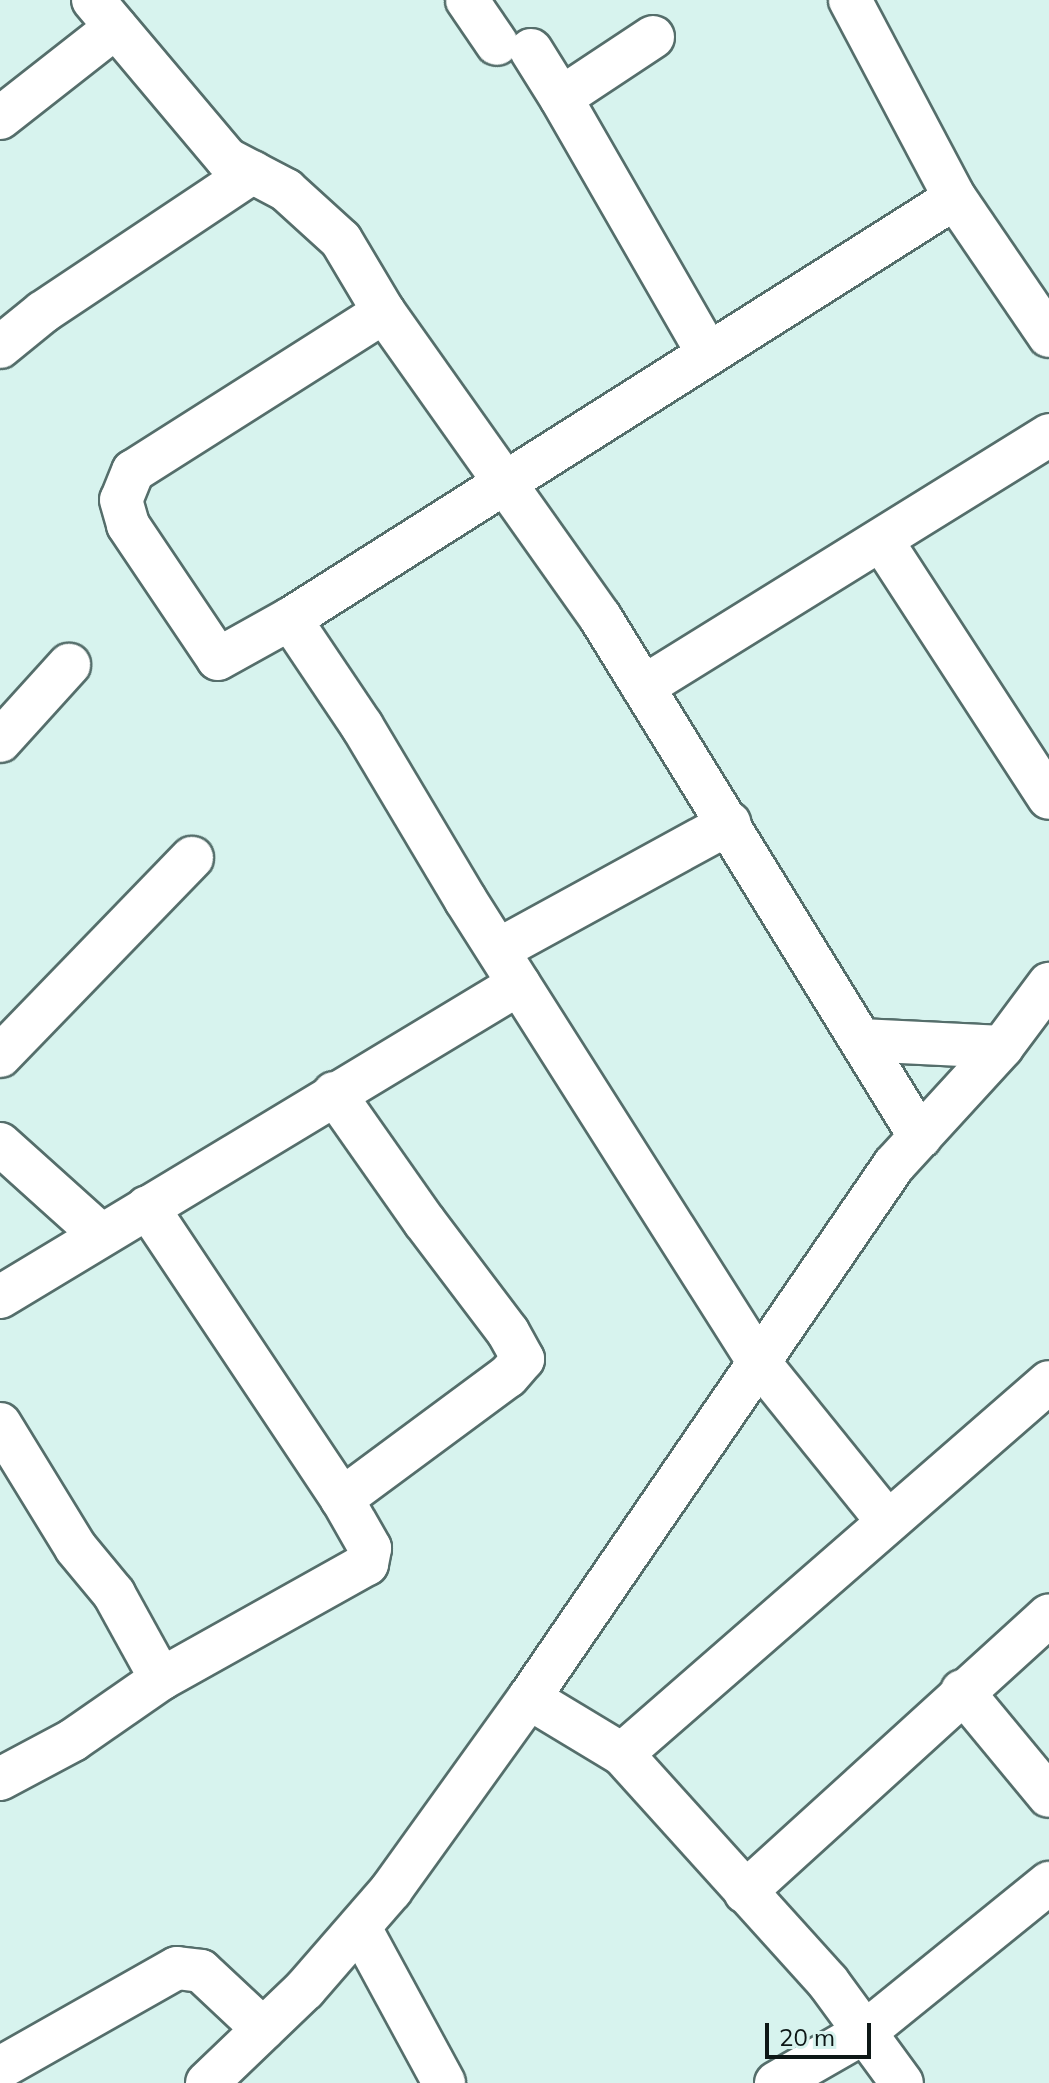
<!DOCTYPE html>
<style>
body{margin:0}
#map{position:relative;width:1049px;height:2083px;overflow:hidden;background:#d7f3ee;font-family:Mulish,sans-serif}
div>[style]{position:absolute}
.roads{filter:drop-shadow(2px 0 #556e6b) drop-shadow(-2px 0 #556e6b) drop-shadow(0 2px #556e6b) drop-shadow(0 -2px #556e6b)}
.street>*{height:42px;margin:-21px;padding:0 21px;transform-origin:21px;border-radius:21px;background:#fff}
span{translate:-50% -50%;white-space:nowrap;text-align:center;line-height:1.15;-webkit-text-stroke:8px #d7f3ee;paint-order:stroke}
.scale{position:absolute;left:765px;top:2023px;width:106px;height:36px;box-sizing:border-box;border:4px solid #0d1716;border-top:0;padding-left:10px;font-size:24px;line-height:28px;white-space:nowrap;color:#0d1716;-webkit-text-stroke:6px #d7f3ee;paint-order:stroke}
</style>
<div id="map">
<div class="roads">
<div class="street">
<i style="left:93px;top:0;width:208px;rotate:49.9deg"></i>
<i style="left:227px;top:159px;width:67px;rotate:27.7deg"></i>
<i style="left:286px;top:190px;width:74px;rotate:42.3deg"></i>
<i style="left:341px;top:240px;width:84px;rotate:59.2deg"></i>
<i style="left:384px;top:312px;width:374px;rotate:54.7deg"></i>
<i style="left:600px;top:617px;width:611px;rotate:58.39deg"></i>
<i style="left:467px;top:0;width:53px;rotate:55.7deg"></i>
<i style="left:850px;top:0;width:224px;rotate:62.1deg"></i>
<i style="left:955px;top:198px;width:167px;rotate:55.7deg"></i>
<i style="left:653px;top:37px;width:110px;rotate:146.5deg"></i>
<i style="left:561px;top:98px;width:295px;rotate:60.1deg"></i>
<i style="left:531px;top:50px;width:57px;rotate:58deg"></i>
<i style="left:0;top:118px;width:147px;rotate:-38.1deg"></i>
<i style="left:384px;top:312px;width:297px;rotate:147.6deg"></i>
<i style="left:133px;top:471px;width:31px;rotate:112deg"></i>
<i style="left:121px;top:500px;width:26px;rotate:74deg"></i>
<i style="left:128px;top:525px;width:161px;rotate:56.1deg"></i>
<i style="left:218px;top:659px;width:82px;rotate:-29.1deg"></i>
<i style="left:290px;top:619px;width:787px;rotate:-32.34deg"></i>
<i style="left:0;top:347px;width:55px;rotate:-39.1deg"></i>
<i style="left:43px;top:312px;width:252px;rotate:-33.7deg"></i>
<i style="left:882px;top:541px;width:306px;rotate:57deg"></i>
<i style="left:290px;top:619px;width:129px;rotate:56.1deg"></i>
<i style="left:362px;top:726px;width:201px;rotate:59.2deg"></i>
<i style="left:465px;top:899px;width:547px;rotate:57.62deg"></i>
<i style="left:758px;top:1361px;width:206px;rotate:51.1deg"></i>
<i style="left:643px;top:687px;width:478px;rotate:-31.8deg"></i>
<i style="left:0;top:741px;width:103px;rotate:-47.8deg"></i>
<i style="left:498px;top:950px;width:264px;rotate:-28.7deg"></i>
<i style="left:861px;top:1040px;width:141px;rotate:2.8deg"></i>
<i style="left:0;top:1056px;width:276px;rotate:-45.9deg"></i>
<i style="left:334px;top:1093px;width:156px;rotate:54.9deg"></i>
<i style="left:424px;top:1221px;width:139px;rotate:52.9deg"></i>
<i style="left:508px;top:1332px;width:31px;rotate:61deg"></i>
<i style="left:523px;top:1359px;width:23px;rotate:131deg"></i>
<i style="left:508px;top:1376px;width:207px;rotate:143.5deg"></i>
<i style="left:0;top:1144px;width:136px;rotate:42deg"></i>
<i style="left:0;top:1297px;width:606px;rotate:-31.09deg"></i>
<i style="left:0;top:1424px;width:145px;rotate:58.5deg"></i>
<i style="left:76px;top:1548px;width:60px;rotate:50.4deg"></i>
<i style="left:114px;top:1594px;width:97px;rotate:61.1deg"></i>
<i style="left:962px;top:1691px;width:136px;rotate:50.4deg"></i>
<i style="left:529px;top:1698px;width:109px;rotate:31.1deg"></i>
<i style="left:622px;top:1754px;width:307px;rotate:47.9deg"></i>
<i style="left:828px;top:1982px;width:125px;rotate:53.8deg"></i>
<i style="left:622px;top:1754px;width:566px;rotate:-41.06deg"></i>
<i style="left:0;top:1779px;width:83px;rotate:-28.1deg"></i>
<i style="left:73px;top:1740px;width:107px;rotate:-34.7deg"></i>
<i style="left:161px;top:1679px;width:236px;rotate:-29.2deg"></i>
<i style="left:367px;top:1564px;width:16px;rotate:-79deg"></i>
<i style="left:370px;top:1548px;width:56px;rotate:-119.7deg"></i>
<i style="left:342px;top:1499px;width:351px;rotate:-123.7deg"></i>
<i style="left:745px;top:1892px;width:411px;rotate:-42.3deg"></i>
<i style="left:360px;top:1928px;width:176px;rotate:61.5deg"></i>
<i style="left:0;top:2068px;width:203px;rotate:-29.5deg"></i>
<i style="left:177px;top:1968px;width:24px;rotate:7deg"></i>
<i style="left:201px;top:1971px;width:85px;rotate:43.1deg"></i>
<i style="left:207px;top:2083px;width:136px;rotate:-43.8deg"></i>
<i style="left:305px;top:1989px;width:131px;rotate:-49deg"></i>
<i style="left:391px;top:1890px;width:236px;rotate:-54.3deg"></i>
<i style="left:529px;top:1698px;width:646px;rotate:-55.6deg"></i>
<i style="left:894px;top:1165px;width:160px;rotate:-47.5deg"></i>
<i style="left:1002px;top:1047px;width:79px;rotate:-53.3deg"></i>
<i style="left:776px;top:2083px;width:103px;rotate:-29.8deg"></i>
<i style="left:865px;top:2032px;width:237px;rotate:-39deg"></i>
</div>
</div>
<div class="scale">20 m</div>
</div>
